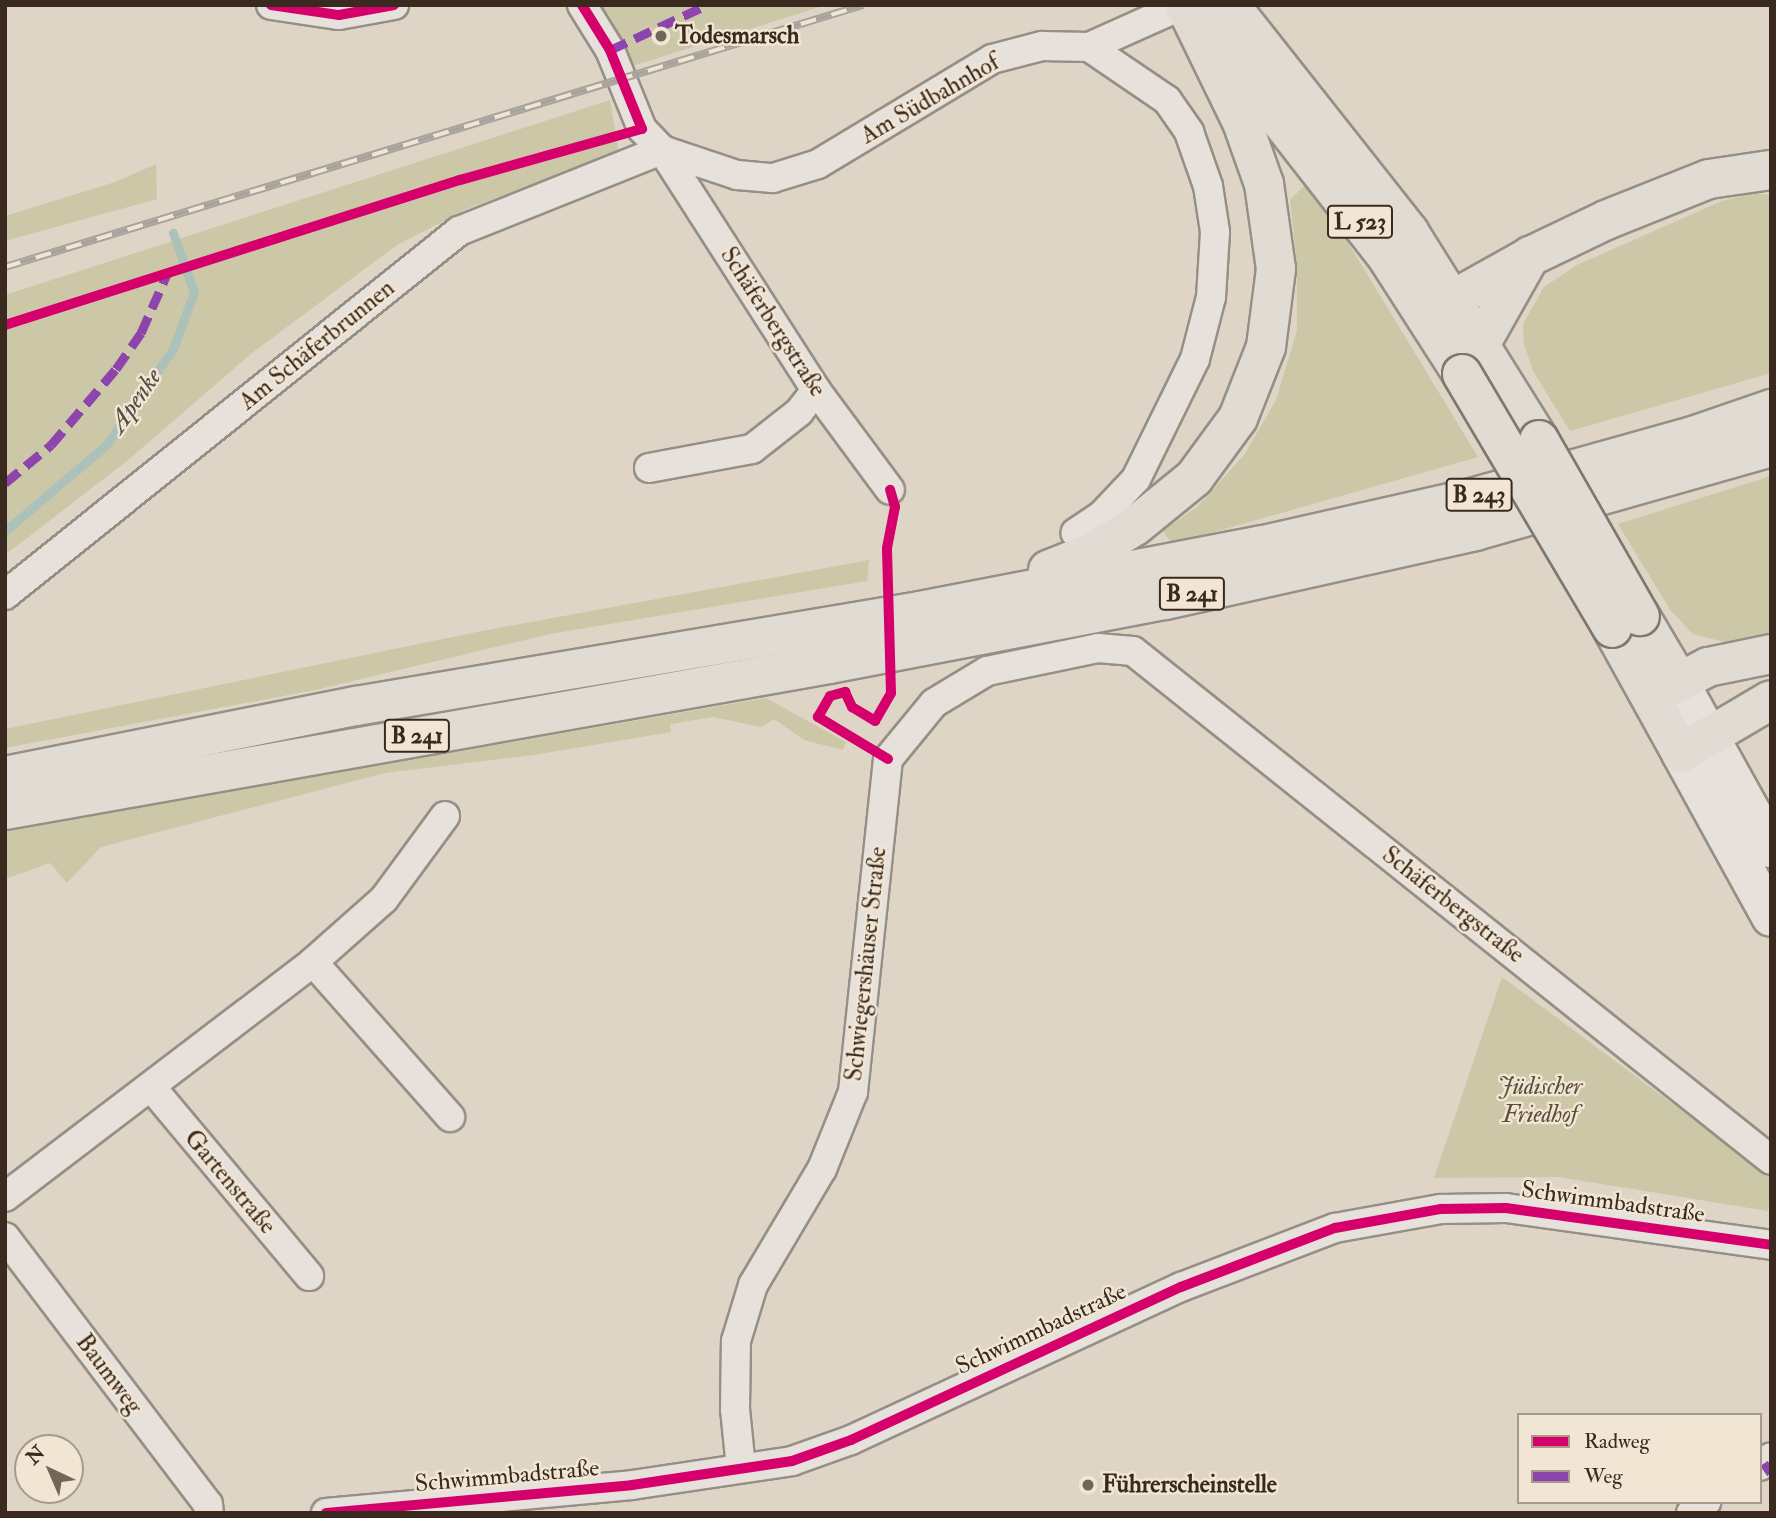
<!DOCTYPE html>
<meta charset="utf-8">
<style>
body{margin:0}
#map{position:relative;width:1776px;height:1518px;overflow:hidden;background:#ded5c6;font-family:"IM FELL Double Pica",serif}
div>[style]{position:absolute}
.green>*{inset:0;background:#ccc7a6}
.stream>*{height:9px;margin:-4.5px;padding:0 4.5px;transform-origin:4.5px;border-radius:4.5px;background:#adc1bb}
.roads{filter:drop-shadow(2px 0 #968f85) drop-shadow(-2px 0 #968f85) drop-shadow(0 2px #968f85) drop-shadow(0 -2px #968f85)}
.street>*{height:28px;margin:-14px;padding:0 14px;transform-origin:14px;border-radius:14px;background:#e6e1da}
.secondary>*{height:38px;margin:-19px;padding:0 19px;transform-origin:19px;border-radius:19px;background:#e6e1da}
.primary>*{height:38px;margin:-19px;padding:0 19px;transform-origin:19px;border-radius:19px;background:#e1dcd3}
.highway>*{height:38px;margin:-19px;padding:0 19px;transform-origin:19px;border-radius:19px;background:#e1dcd3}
.rail>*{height:8px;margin-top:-4px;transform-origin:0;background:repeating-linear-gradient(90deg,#f1e5d3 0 16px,#a8a39c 0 32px);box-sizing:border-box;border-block:2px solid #a8a39c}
.bridges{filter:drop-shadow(2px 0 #7f786f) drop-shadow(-2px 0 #7f786f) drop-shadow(0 2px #7f786f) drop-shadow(0 -2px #7f786f)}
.primary-bridge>*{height:38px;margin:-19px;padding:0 19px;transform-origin:19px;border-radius:19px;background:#e1dcd3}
.quiet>*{height:9px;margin-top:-4.5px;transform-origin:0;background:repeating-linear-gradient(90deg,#8e44ad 0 18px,transparent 0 27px)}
.cycleway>*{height:10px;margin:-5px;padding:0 5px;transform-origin:5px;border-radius:5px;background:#d6006c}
.dots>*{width:19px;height:19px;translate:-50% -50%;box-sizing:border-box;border:4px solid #f1e5d3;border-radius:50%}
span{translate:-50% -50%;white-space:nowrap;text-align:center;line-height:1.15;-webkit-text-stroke:5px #f1e5d3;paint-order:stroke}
.shield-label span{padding:2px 5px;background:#f1e5d3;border:2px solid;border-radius:5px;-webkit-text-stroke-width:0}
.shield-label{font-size:23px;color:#3a291f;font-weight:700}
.poi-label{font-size:24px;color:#3a291f;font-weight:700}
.left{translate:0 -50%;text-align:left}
.street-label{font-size:24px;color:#3a291f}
.park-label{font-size:24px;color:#5b4e3a;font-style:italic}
.water-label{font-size:26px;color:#524d45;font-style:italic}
.frame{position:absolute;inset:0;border:7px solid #3a291f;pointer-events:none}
.legend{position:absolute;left:1517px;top:1413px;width:245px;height:91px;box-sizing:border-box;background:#f1e5d3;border:2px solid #a89a8b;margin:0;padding:9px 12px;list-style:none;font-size:21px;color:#3a291f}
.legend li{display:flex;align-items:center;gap:14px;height:35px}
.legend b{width:35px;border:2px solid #a89a8b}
.north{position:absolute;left:14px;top:1434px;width:70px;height:70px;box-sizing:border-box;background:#f1e5d3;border:2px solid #a89a8b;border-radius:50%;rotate:316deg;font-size:19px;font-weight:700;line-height:28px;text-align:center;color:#3a291f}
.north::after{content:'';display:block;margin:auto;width:24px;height:32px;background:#736559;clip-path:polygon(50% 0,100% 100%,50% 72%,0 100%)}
</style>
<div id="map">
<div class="green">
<i style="clip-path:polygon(562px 5px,826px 5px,604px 75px,600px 57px,573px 12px)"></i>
<i style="clip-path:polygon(610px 100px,619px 153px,469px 208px,397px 245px,252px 353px,127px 461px,5px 555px,5px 295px)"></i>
<i style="clip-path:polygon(156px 164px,157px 199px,5px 241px,5px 216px,115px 182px)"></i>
<i style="clip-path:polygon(1310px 180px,1478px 457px,1172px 544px,1163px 531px,1197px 507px,1244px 455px,1276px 400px,1297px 331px,1297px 267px,1290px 200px)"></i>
<i style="clip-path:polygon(1754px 193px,1771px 195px,1771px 373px,1570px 431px,1533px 371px,1524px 344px,1523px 324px,1544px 287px,1577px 265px,1722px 201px)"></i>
<i style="clip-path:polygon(1771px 476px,1771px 640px,1736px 645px,1693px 634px,1671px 611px,1618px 524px)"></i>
<i style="clip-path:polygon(869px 560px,867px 581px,550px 634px,315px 690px,5px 748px,5px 729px,482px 631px)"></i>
<i style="clip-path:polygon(766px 698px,846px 742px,843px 750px,804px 740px,774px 719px,761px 727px,713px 717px,670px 724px,671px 732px,533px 755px,385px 773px,101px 847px,67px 883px,50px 863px,5px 879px,5px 830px)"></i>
<i style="clip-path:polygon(1502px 977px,1771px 1177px,1768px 1211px,1559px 1177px,1434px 1178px)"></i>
</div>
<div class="stream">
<i style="left:5px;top:531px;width:133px;rotate:-40.4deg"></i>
<i style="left:106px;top:445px;width:117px;rotate:-55.1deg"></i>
<i style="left:173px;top:349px;width:61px;rotate:-69.8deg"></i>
<i style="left:194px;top:292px;width:63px;rotate:-109.6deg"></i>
</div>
<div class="roads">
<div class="street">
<i style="left:271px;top:5px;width:69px;rotate:8.4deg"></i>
<i style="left:339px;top:15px;width:56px;rotate:-10.3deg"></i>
<i style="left:582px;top:5px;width:53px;rotate:58.1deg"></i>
<i style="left:610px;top:50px;width:85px;rotate:67.9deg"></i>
<i style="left:642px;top:129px;width:29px;rotate:46deg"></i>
<i style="left:662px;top:150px;width:285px;rotate:57.3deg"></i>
<i style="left:816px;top:390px;width:124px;rotate:53.5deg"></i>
<i style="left:1089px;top:47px;width:103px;rotate:-24.1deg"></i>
<i style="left:662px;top:150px;width:79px;rotate:18.4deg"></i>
<i style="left:737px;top:175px;width:36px;rotate:5deg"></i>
<i style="left:773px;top:178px;width:47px;rotate:-17.3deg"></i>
<i style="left:818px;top:164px;width:203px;rotate:-31.1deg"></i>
<i style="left:992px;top:59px;width:52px;rotate:-14.6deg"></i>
<i style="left:1042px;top:46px;width:47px;rotate:1.2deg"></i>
<i style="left:1089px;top:47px;width:94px;rotate:34.2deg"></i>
<i style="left:1167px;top:100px;width:39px;rotate:55deg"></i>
<i style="left:1189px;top:132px;width:57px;rotate:70.6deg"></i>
<i style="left:1208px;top:186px;width:47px;rotate:81.3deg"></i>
<i style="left:1215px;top:232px;width:65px;rotate:93.5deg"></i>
<i style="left:1211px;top:297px;width:64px;rotate:104.5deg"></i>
<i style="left:1195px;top:359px;width:134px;rotate:116.2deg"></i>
<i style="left:1136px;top:479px;width:50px;rotate:133.4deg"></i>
<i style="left:1102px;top:515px;width:32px;rotate:146deg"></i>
<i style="left:649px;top:468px;width:105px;rotate:-10.5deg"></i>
<i style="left:752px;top:449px;width:60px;rotate:-38.2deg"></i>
<i style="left:799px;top:412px;width:28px;rotate:-52deg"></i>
<i style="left:5px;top:595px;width:582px;rotate:-38.72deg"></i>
<i style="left:459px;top:231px;width:219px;rotate:-21.8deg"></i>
<i style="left:313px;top:962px;width:207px;rotate:48.5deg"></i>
<i style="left:152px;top:1088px;width:245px;rotate:50.1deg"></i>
<i style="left:5px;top:1197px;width:387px;rotate:-37.3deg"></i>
<i style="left:313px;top:962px;width:95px;rotate:-41.6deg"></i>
<i style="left:384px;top:899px;width:103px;rotate:-53.7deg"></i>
<i style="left:5px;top:1237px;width:335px;rotate:52.8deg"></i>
<i style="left:208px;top:1504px;width:9px;rotate:84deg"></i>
<i style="left:1760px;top:1466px;width:14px;rotate:-39deg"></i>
<i style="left:741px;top:1468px;width:59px;rotate:-95.8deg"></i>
<i style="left:735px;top:1409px;width:68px;rotate:-89.2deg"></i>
<i style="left:736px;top:1341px;width:59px;rotate:-73.1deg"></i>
<i style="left:753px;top:1285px;width:135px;rotate:-59.3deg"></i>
<i style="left:822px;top:1169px;width:83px;rotate:-68.1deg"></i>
<i style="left:853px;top:1092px;width:335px;rotate:-84deg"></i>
<i style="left:888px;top:759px;width:72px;rotate:-50.6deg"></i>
<i style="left:934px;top:703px;width:62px;rotate:-31.1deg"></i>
<i style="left:987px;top:671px;width:113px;rotate:-11.7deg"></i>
<i style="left:1098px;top:648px;width:35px;rotate:5deg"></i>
<i style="left:1133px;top:651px;width:816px;rotate:38.58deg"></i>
<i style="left:326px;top:1513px;width:307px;rotate:-5.2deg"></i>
<i style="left:632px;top:1485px;width:162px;rotate:-8.5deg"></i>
<i style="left:792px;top:1461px;width:63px;rotate:-19.6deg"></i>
<i style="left:851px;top:1440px;width:364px;rotate:-24.9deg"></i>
<i style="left:1181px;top:1287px;width:165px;rotate:-21deg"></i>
<i style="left:1335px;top:1228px;width:108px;rotate:-10.2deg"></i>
<i style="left:1441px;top:1209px;width:65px;rotate:-0.9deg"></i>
<i style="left:1506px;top:1208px;width:268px;rotate:7.9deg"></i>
<i style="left:1691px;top:1513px;width:19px;rotate:-36deg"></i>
</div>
<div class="secondary">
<i style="left:1679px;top:682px;width:190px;rotate:61deg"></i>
<i style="left:1681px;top:753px;width:187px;rotate:61.2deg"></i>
</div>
<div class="primary">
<i style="left:1230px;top:5px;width:289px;rotate:51.7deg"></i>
<i style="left:1409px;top:232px;width:245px;rotate:58deg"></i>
<i style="left:1198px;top:15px;width:307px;rotate:52deg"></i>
<i style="left:1387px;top:257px;width:139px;rotate:57.3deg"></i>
<i style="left:1640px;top:616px;width:77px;rotate:59.4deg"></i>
<i style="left:1612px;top:628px;width:143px;rotate:61.1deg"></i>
</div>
<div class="highway">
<i style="left:1425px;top:315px;width:121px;rotate:-29.1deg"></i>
<i style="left:1531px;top:256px;width:83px;rotate:-25.6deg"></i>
<i style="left:1606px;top:220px;width:111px;rotate:-21.7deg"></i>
<i style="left:1709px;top:179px;width:63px;rotate:-8.3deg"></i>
<i style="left:1481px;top:343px;width:100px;rotate:-60.6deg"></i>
<i style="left:1048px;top:570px;width:48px;rotate:-21.8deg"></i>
<i style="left:1093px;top:552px;width:49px;rotate:-31.8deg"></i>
<i style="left:1135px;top:526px;width:76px;rotate:-39.1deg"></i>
<i style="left:1194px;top:478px;width:74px;rotate:-53.7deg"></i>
<i style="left:1238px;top:418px;width:76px;rotate:-68.5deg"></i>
<i style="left:1266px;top:347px;width:79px;rotate:-82.7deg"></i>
<i style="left:1276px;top:269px;width:86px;rotate:-98deg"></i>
<i style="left:1264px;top:184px;width:66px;rotate:-109.5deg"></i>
<i style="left:1242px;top:122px;width:130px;rotate:-116deg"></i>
<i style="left:1652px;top:696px;width:63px;rotate:-27.4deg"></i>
<i style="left:1708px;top:667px;width:64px;rotate:-11.7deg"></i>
<i style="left:1681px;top:753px;width:104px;rotate:-30.5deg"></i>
<i style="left:5px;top:776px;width:358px;rotate:-11.3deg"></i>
<i style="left:356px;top:706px;width:572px;rotate:-9.56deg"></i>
<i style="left:920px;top:611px;width:349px;rotate:-10.9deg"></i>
<i style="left:1263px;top:545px;width:213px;rotate:-12.7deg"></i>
<i style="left:1471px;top:498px;width:230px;rotate:-15.6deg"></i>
<i style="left:1693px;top:436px;width:83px;rotate:-19.1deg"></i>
<i style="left:5px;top:810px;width:837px;rotate:-10.05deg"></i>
<i style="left:829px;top:664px;width:342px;rotate:-10.8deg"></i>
<i style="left:1165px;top:600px;width:318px;rotate:-12.5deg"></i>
<i style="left:1475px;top:531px;width:308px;rotate:-15.8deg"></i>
</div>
</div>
<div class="rail">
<i style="left:5px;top:267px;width:897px;rotate:-16.98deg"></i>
</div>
<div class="bridges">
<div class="primary-bridge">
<i style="left:1462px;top:374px;width:295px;rotate:59.4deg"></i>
<i style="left:1539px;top:440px;width:203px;rotate:60.2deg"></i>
</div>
</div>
<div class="quiet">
<i style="left:610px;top:50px;width:107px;rotate:-24.9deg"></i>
<i style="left:5px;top:483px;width:60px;rotate:-39.6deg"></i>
<i style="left:51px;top:445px;width:100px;rotate:-49.5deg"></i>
<i style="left:116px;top:369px;width:44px;rotate:-55.2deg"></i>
<i style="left:141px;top:333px;width:64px;rotate:-66.2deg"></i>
<i style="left:1764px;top:1463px;width:12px;rotate:55deg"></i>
</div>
<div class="cycleway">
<i style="left:271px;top:5px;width:69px;rotate:8.4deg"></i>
<i style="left:339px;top:15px;width:56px;rotate:-10.3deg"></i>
<i style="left:5px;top:325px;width:478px;rotate:-17.7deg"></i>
<i style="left:460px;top:180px;width:189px;rotate:-15.7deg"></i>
<i style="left:642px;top:129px;width:85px;rotate:-112.1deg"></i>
<i style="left:610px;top:50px;width:53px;rotate:-121.9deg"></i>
<i style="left:888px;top:759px;width:82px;rotate:-149deg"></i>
<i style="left:818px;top:717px;width:24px;rotate:-60deg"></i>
<i style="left:830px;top:696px;width:16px;rotate:-15deg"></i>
<i style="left:845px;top:692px;width:17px;rotate:65deg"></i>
<i style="left:852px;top:707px;width:27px;rotate:31deg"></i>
<i style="left:875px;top:721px;width:32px;rotate:-60deg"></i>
<i style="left:891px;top:693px;width:145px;rotate:-91.6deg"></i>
<i style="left:887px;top:548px;width:42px;rotate:-79deg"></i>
<i style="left:895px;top:507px;width:18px;rotate:-106deg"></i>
<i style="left:326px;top:1513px;width:307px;rotate:-5.2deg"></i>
<i style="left:632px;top:1485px;width:162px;rotate:-8.5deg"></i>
<i style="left:792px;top:1461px;width:63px;rotate:-19.6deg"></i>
<i style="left:851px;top:1440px;width:364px;rotate:-24.9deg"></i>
<i style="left:1181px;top:1287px;width:165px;rotate:-21deg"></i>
<i style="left:1335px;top:1228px;width:108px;rotate:-10.2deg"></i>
<i style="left:1441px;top:1209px;width:65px;rotate:-0.9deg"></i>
<i style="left:1506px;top:1208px;width:268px;rotate:7.9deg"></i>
</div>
<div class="dots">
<i style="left:661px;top:36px;background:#736559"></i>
<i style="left:1088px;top:1485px;background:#736559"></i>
</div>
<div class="shield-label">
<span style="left:1360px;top:222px">L 523</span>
<span style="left:1479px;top:495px">B 243</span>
<span style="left:1192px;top:594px">B 241</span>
<span style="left:417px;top:736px">B 241</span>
</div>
<div class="poi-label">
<span class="left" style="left:675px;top:36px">Todesmarsch</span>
<span class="left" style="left:1102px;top:1485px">Führerscheinstelle</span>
</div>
<div class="street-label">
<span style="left:930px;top:99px;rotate:-30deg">Am Südbahnhof</span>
<span style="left:773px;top:322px;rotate:57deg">Schäferbergstraße</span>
<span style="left:317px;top:345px;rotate:-39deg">Am Schäferbrunnen</span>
<span style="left:1453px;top:905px;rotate:38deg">Schäferbergstraße</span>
<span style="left:866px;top:964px;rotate:-84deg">Schwiegershäuser Straße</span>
<span style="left:230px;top:1182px;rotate:50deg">Gartenstraße</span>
<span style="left:1613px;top:1202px;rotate:8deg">Schwimmbadstraße</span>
<span style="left:1041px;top:1329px;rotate:-25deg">Schwimmbadstraße</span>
<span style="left:109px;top:1374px;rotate:53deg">Baumweg</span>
<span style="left:507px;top:1476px;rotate:-5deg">Schwimmbadstraße</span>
</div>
<div class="park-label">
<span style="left:1540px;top:1101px">Jüdischer<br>Friedhof</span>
</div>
<div class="water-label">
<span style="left:136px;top:401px;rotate:-55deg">Apenke</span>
</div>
<div class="frame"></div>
<ul class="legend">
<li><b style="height:9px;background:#d6006c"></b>Radweg</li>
<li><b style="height:9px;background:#8e44ad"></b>Weg</li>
</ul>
<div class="north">N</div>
</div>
